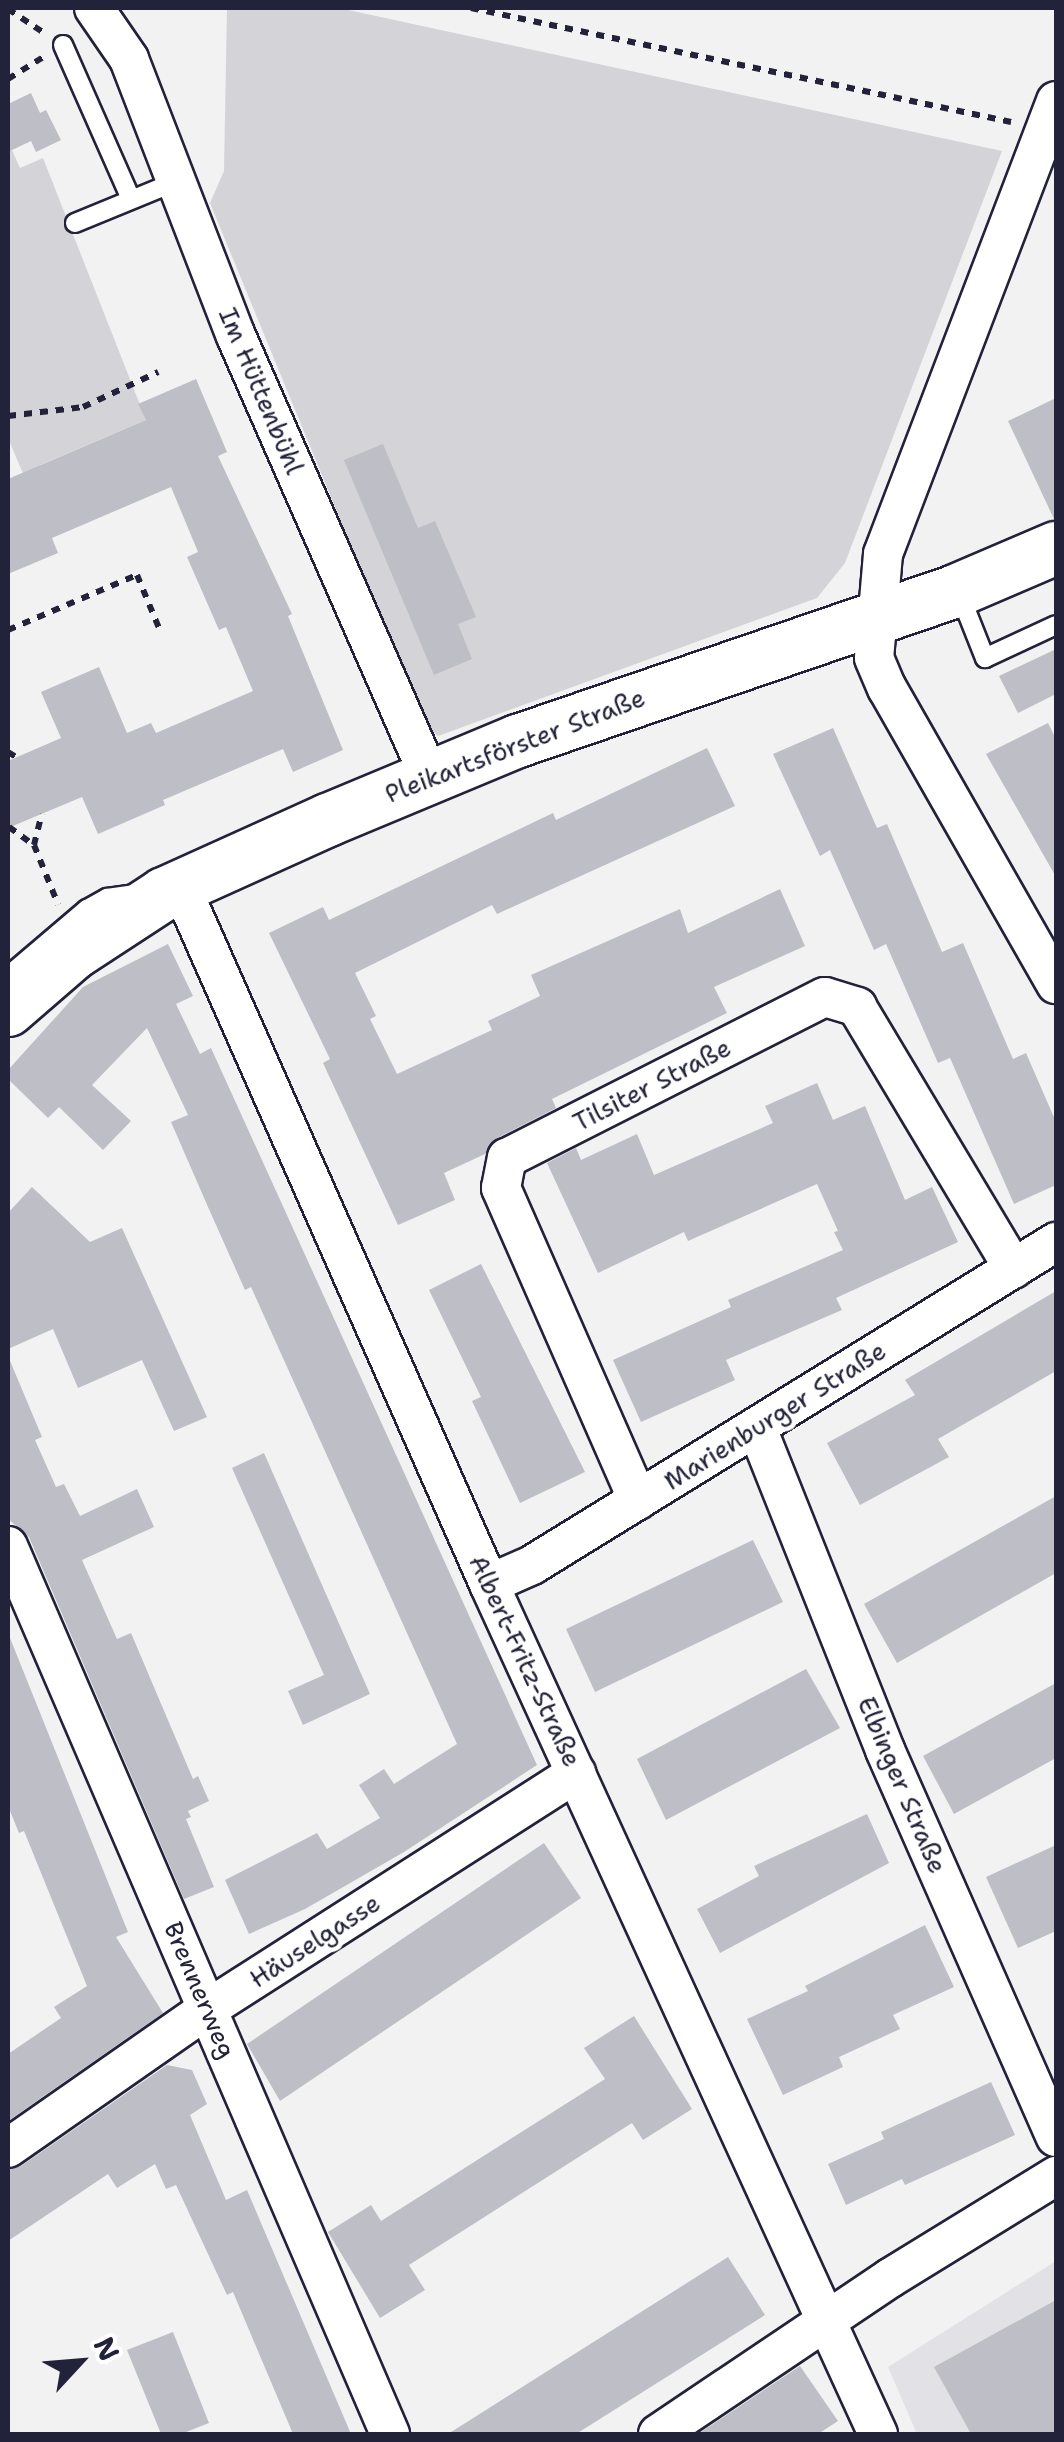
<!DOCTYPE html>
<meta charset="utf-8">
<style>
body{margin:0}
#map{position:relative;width:1064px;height:2442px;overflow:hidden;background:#f2f2f3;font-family:"Shantell Sans",sans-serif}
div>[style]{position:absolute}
.built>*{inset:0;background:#e2e2e6}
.green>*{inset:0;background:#d3d3d8}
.building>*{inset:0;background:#bebec6}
.path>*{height:6px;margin-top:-3px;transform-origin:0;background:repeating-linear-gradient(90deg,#22223b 0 8px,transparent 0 16px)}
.roads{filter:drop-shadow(2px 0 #22223b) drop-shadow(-2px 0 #22223b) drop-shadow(0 2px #22223b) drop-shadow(0 -2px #22223b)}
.lane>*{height:18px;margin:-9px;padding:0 9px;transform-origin:9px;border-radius:9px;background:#fff}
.street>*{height:38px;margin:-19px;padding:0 19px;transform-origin:19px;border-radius:19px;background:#fff}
.secondary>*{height:52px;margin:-26px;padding:0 26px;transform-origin:26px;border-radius:26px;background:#fff}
span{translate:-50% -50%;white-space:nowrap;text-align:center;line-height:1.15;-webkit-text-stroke:9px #fff;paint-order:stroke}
.street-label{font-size:25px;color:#22223b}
.frame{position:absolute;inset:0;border:10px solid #22223b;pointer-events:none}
.north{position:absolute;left:30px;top:2312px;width:100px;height:100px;-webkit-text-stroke:8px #fff;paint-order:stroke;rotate:64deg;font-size:28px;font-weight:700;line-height:40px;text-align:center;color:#22223b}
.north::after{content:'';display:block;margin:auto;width:35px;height:45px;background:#22223b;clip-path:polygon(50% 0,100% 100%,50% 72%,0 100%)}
</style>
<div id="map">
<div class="built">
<i style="clip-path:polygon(1056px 2261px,1056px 2434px,917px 2434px,888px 2367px)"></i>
</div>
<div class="green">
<i style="clip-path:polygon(227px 8px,339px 8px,1002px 151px,845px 563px,817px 598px,438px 736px,424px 723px,210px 203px,224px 171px)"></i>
<i style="clip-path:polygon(12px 150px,20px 168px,43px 158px,146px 420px,40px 465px,27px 483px,8px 438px,8px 152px)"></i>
</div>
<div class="building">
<i style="clip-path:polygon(31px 93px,40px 113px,46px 110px,61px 140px,36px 152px,31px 141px,8px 152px,8px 104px)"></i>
<i style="clip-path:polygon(196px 379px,227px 452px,218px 456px,292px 614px,288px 616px,343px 750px,293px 772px,283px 749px,163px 800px,165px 805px,98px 834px,82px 797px,8px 828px,8px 761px,61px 738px,41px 692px,99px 667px,127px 733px,151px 723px,156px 733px,253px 691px,226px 627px,219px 630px,187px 557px,198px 552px,171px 487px,52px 538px,58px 553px,8px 574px,8px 479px,146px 420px,138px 404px)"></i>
<i style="clip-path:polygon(1056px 398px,1056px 519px,1054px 519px,1008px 421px)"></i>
<i style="clip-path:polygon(383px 444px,418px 528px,435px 521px,476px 617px,458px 624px,472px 659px,434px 675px,344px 460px)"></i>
<i style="clip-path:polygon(1056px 649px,1056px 694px,1018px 713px,999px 676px)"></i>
<i style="clip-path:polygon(1048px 723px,1056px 739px,1056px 877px,986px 754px)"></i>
<i style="clip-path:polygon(833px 728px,877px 828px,887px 824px,942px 952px,963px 943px,1013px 1059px,1026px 1053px,1056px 1122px,1056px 1185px,1014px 1204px,950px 1058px,938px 1063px,886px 944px,874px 950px,830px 850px,820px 856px,773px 754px)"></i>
<i style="clip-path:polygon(707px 748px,735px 806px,497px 914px,492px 905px,355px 973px,376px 1016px,370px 1019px,397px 1074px,492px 1030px,488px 1021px,540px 996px,531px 975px,680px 909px,688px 933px,780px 889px,805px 946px,714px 987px,727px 1013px,552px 1099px,556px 1108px,497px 1138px,485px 1154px,444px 1173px,455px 1200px,398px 1225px,323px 1063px,330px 1059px,269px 933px,323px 907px,329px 920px,553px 813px,556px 820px)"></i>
<i style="clip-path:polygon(168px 944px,193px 996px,176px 1004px,200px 1054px,211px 1048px,537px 1765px,404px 1852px,305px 1909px,249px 1934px,225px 1880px,317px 1833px,327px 1849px,380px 1818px,359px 1785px,384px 1769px,394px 1784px,457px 1744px,251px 1287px,245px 1290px,208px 1207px,171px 1122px,188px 1115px,147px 1028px,92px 1085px,131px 1121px,103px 1150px,59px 1107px,48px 1118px,8px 1079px,8px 1070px,83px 987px)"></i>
<i style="clip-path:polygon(817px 1083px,833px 1120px,865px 1106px,905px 1200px,932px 1187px,958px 1242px,836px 1298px,842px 1310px,726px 1360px,735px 1380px,641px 1422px,613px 1360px,731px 1307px,728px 1300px,843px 1250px,834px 1232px,838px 1231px,817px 1184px,688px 1241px,684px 1232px,598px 1273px,547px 1163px,576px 1148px,581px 1160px,637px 1134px,654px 1175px,773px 1123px,765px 1106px)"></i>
<i style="clip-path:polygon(32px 1187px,90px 1242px,122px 1228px,207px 1417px,174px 1431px,142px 1360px,78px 1388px,53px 1329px,8px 1349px,8px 1213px)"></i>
<i style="clip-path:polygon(481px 1264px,585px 1472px,520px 1503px,472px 1401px,481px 1397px,429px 1290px)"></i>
<i style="clip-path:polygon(1056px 1291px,1056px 1371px,938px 1439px,949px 1457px,860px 1505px,827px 1443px,915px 1395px,905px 1380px)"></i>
<i style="clip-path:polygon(8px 1356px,42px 1437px,35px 1440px,56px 1487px,64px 1484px,80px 1516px,137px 1489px,154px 1527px,82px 1560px,117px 1639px,131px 1633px,193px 1779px,198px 1776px,209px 1801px,188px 1811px,191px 1817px,186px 1819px,214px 1887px,184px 1899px,29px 1537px,8px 1519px)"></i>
<i style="clip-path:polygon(264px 1453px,370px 1694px,303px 1725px,288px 1691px,324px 1675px,232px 1468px)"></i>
<i style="clip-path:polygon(1056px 1496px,1056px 1573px,897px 1663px,864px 1604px)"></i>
<i style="clip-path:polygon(753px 1540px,783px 1602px,595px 1692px,566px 1629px)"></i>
<i style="clip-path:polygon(8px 1633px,128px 1932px,116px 1937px,163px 2013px,8px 2121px,8px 2054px,61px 2018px,54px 2007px,87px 1986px,24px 1831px,19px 1833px,8px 1806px)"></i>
<i style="clip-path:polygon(806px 1669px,840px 1728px,666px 1820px,637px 1759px)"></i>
<i style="clip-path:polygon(1056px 1683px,1056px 1758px,954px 1814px,923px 1756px)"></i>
<i style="clip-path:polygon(867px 1814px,889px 1863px,720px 1953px,697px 1909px,759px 1876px,754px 1866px)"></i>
<i style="clip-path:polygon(544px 1843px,581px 1898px,280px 2101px,247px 2044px)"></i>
<i style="clip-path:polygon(1056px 1845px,1056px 1931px,1018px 1948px,986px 1877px)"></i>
<i style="clip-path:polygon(925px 1925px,954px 1987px,893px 2015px,900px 2029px,839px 2057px,843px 2067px,783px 2095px,747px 2019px,808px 1991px,805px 1986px)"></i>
<i style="clip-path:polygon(634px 2016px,692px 2109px,643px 2140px,632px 2123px,409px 2265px,425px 2290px,380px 2318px,328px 2232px,371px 2205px,381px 2221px,605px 2079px,584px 2048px)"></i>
<i style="clip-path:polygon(167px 2065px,192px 2070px,207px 2104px,190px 2115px,226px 2200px,247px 2190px,351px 2434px,293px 2434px,233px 2292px,227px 2295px,176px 2185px,166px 2189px,155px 2164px,117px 2188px,108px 2174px,8px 2241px,8px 2170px,21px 2166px)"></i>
<i style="clip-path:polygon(991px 2082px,1015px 2135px,905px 2185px,902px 2179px,846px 2205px,828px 2164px,884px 2139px,881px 2132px)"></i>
<i style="clip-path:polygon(728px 2257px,765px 2315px,576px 2434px,448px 2434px)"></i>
<i style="clip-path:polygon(1056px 2300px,1056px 2434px,971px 2434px,934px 2367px)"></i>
<i style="clip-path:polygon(173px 2332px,209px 2423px,181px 2434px,161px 2434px,127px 2350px)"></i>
<i style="clip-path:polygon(800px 2366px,838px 2421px,818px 2434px,698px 2434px)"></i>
</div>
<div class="path">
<i style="left:471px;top:8px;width:552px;rotate:11.92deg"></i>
<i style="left:8px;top:9px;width:43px;rotate:33.7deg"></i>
<i style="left:8px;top:79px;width:44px;rotate:-31.9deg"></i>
<i style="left:8px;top:416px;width:76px;rotate:-6.8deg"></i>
<i style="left:83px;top:407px;width:83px;rotate:-25deg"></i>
<i style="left:8px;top:630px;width:140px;rotate:-23.1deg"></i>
<i style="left:137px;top:575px;width:57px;rotate:67.5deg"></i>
<i style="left:8px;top:752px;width:9px;rotate:32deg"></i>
<i style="left:9px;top:827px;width:31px;rotate:36deg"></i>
<i style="left:34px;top:845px;width:64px;rotate:67.9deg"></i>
<i style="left:34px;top:845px;width:32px;rotate:-76deg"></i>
</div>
<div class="roads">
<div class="lane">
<i style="left:63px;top:45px;width:168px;rotate:66.2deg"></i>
<i style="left:75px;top:223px;width:108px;rotate:-22.3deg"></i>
<i style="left:960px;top:595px;width:68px;rotate:68.4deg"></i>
<i style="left:985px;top:658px;width:78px;rotate:-24.9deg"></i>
<i style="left:8px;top:976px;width:104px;rotate:-40.3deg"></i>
<i style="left:87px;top:909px;width:23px;rotate:-29deg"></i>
<i style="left:107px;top:898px;width:27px;rotate:-8deg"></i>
</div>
<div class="street">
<i style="left:94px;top:8px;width:62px;rotate:55.5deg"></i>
<i style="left:129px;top:59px;width:297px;rotate:68.9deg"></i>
<i style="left:236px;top:336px;width:480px;rotate:66.3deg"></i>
<i style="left:1056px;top:101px;width:485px;rotate:110.9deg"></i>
<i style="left:883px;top:554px;width:104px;rotate:94.9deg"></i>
<i style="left:874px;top:658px;width:33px;rotate:67deg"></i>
<i style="left:887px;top:688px;width:341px;rotate:60.3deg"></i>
<i style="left:180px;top:885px;width:764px;rotate:66.15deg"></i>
<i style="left:489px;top:1584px;width:935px;rotate:65.41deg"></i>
<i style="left:757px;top:1428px;width:347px;rotate:68.3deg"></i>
<i style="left:885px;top:1750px;width:423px;rotate:66.2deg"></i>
<i style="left:638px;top:1500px;width:341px;rotate:-113.7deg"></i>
<i style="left:501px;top:1188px;width:31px;rotate:-79deg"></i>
<i style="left:507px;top:1158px;width:356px;rotate:-26.9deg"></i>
<i style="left:825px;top:997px;width:34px;rotate:17deg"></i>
<i style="left:857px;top:1007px;width:305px;rotate:59.1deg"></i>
<i style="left:8px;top:1546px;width:967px;rotate:66.72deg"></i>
<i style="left:489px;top:1584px;width:47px;rotate:-23.8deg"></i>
<i style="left:532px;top:1565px;width:616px;rotate:-31.65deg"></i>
<i style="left:8px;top:2148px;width:245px;rotate:-34.9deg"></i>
<i style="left:209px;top:2008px;width:436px;rotate:-32.6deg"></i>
<i style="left:658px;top:2434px;width:280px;rotate:-33.9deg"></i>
<i style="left:890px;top:2278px;width:195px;rotate:-31.6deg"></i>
</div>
<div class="secondary">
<i style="left:8px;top:1010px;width:87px;rotate:-40.8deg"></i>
<i style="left:74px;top:953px;width:108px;rotate:-33.2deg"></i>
<i style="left:164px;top:894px;width:180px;rotate:-24.3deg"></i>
<i style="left:328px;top:820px;width:206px;rotate:-22.6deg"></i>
<i style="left:518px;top:741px;width:465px;rotate:-18.9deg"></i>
<i style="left:958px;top:590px;width:107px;rotate:-23.2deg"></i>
</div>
</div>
<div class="street-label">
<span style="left:261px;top:391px;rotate:67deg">Im Hüttenbühl</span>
<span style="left:515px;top:746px;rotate:-21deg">Pleikartsförster Straße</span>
<span style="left:652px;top:1085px;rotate:-27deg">Tilsiter Straße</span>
<span style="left:775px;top:1416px;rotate:-32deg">Marienburger Straße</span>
<span style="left:525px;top:1661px;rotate:65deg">Albert-Fritz-Straße</span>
<span style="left:902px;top:1785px;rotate:67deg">Elbinger Straße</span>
<span style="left:315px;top:1941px;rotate:-33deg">Häuselgasse</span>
<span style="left:200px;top:1990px;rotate:67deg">Brennerweg</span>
</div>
<div class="frame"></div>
<div class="north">N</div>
</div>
